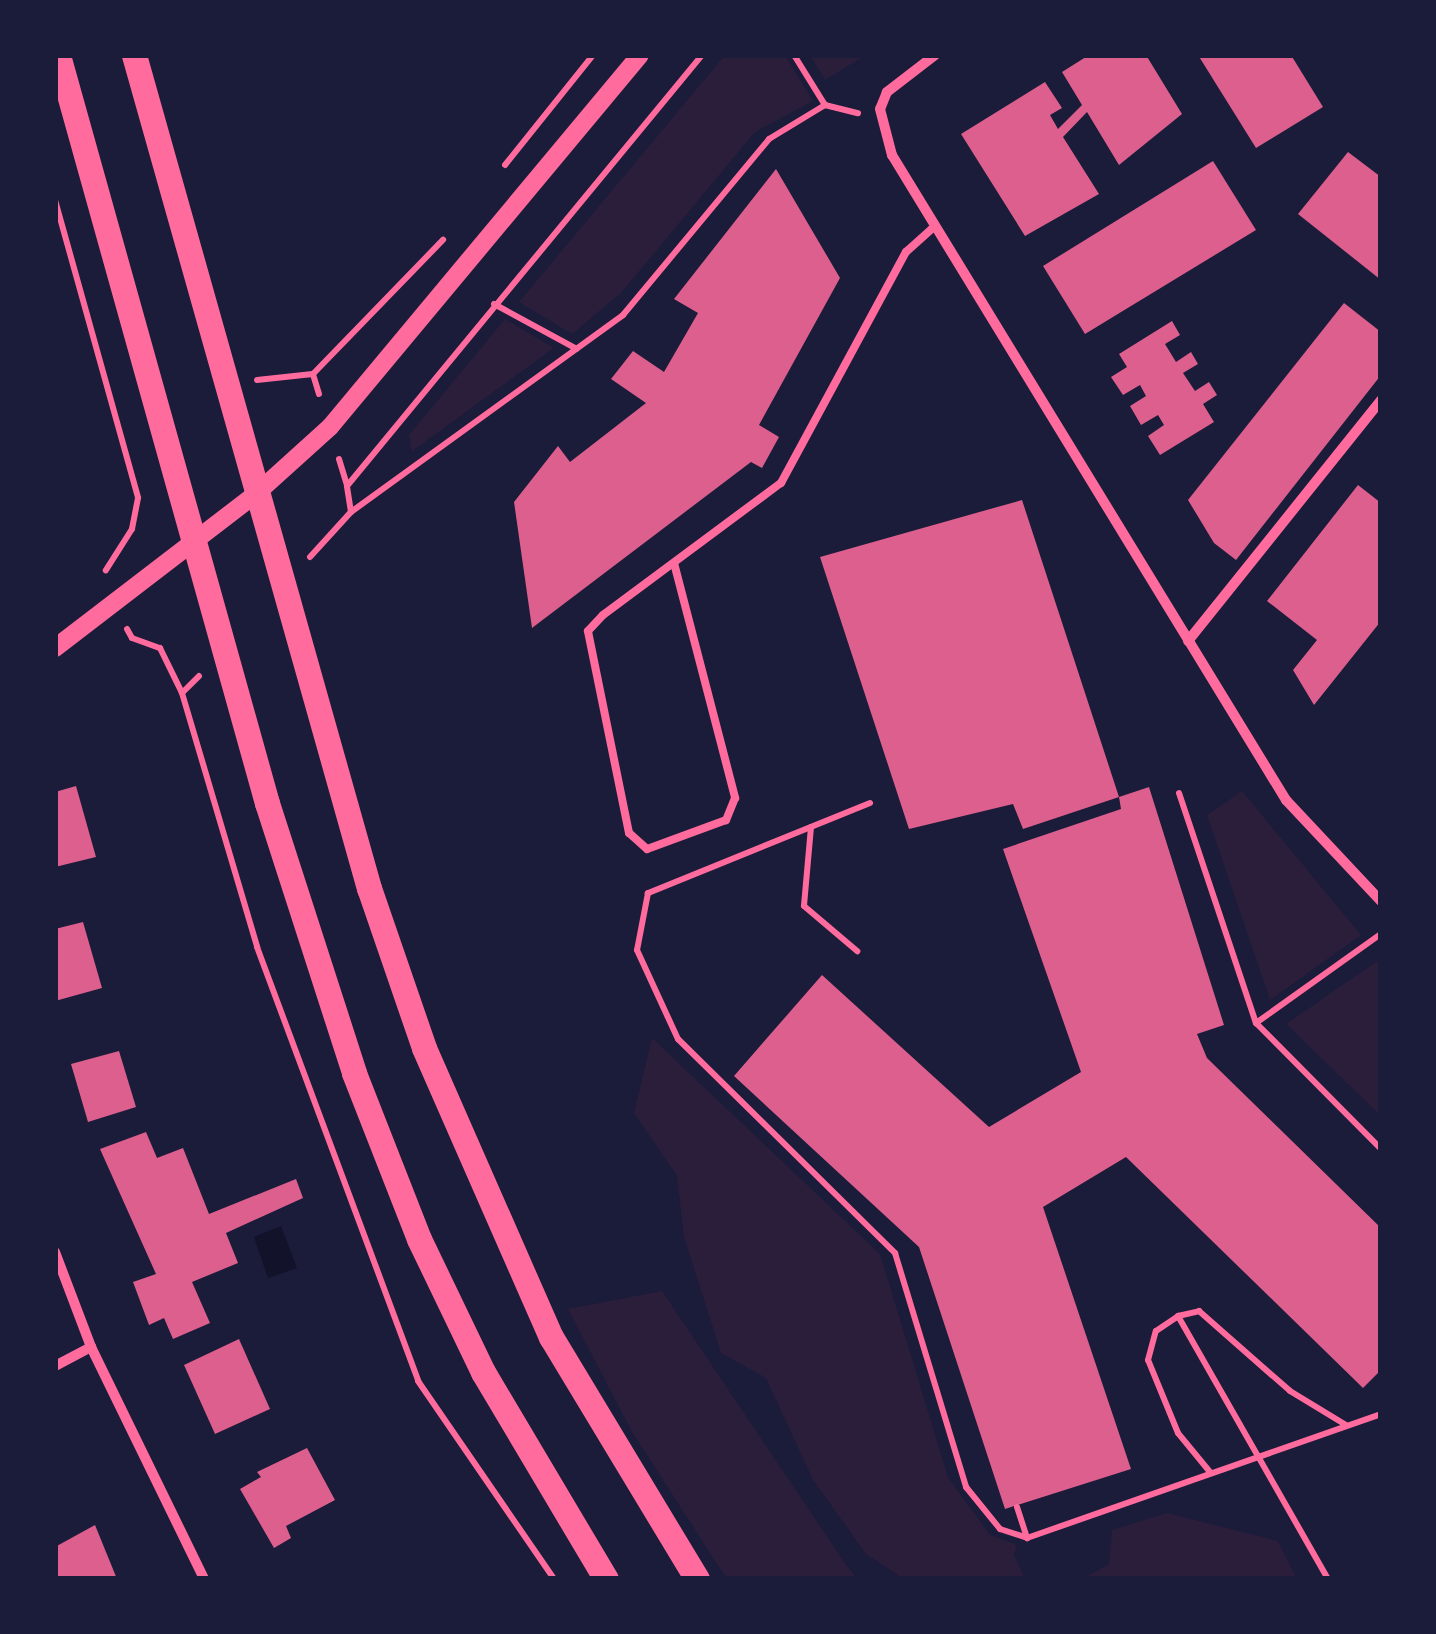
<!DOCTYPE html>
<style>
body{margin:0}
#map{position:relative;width:1436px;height:1634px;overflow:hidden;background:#1b1b3a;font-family:"Source Serif 4",serif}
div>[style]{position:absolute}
.green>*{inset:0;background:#2a1e3b}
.water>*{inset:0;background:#12122b}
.building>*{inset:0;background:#dd5f8e}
.path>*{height:6px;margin:-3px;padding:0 3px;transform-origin:3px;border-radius:3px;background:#ff6b9d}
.service>*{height:8px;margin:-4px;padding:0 4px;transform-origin:4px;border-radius:4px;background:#ff6b9d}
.minor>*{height:10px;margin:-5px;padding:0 5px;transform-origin:5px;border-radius:5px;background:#ff6b9d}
.tertiary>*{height:18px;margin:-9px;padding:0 9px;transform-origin:9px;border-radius:9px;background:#ff6b9d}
.primary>*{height:25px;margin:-12.5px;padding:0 12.5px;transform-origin:12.5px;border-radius:12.5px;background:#ff6b9d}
span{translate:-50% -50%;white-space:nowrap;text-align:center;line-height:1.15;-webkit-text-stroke:10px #1b1b3a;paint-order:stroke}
.frame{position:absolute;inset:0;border:58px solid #1b1b3a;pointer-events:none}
</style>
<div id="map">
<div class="green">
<i style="clip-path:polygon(725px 55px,785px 55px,813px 101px,755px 132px,621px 293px,572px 334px,519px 302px)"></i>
<i style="clip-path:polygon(810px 55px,866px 55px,825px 80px)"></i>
<i style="clip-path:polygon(505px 319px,554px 348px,412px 451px,409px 435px)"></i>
<i style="clip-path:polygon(1242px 791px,1361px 935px,1270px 1000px,1207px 815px)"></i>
<i style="clip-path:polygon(1380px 959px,1381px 960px,1381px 1116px,1286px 1024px)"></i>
<i style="clip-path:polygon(652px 1038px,880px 1254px,948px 1477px,990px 1535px,1017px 1545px,1014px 1555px,1025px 1579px,904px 1579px,866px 1554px,813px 1480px,766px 1378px,721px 1353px,684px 1237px,677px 1176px,634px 1113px)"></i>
<i style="clip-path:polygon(662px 1291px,842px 1559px,857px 1579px,728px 1579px,717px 1564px,631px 1430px,568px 1309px)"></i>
<i style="clip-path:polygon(1167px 1513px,1278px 1541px,1297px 1579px,1082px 1579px,1109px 1564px,1112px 1530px)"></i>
</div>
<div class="water">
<i style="clip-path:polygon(281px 1226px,297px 1268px,268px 1278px,254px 1237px)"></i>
</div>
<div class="building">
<i style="clip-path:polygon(1089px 55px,1146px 55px,1182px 114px,1119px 165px,1087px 112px,1063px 137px,1099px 194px,1025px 236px,961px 134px,1045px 82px,1062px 108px,1050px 115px,1058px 129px,1082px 105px,1062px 72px)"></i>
<i style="clip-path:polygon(1198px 55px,1291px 55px,1323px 107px,1256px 148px)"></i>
<i style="clip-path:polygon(1348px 152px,1381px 177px,1381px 280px,1298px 214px)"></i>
<i style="clip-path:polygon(1213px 161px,1256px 230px,1085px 334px,1043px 266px)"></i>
<i style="clip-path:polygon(776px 169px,840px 278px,759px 425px,779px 437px,762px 468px,751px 462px,532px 628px,514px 502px,558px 446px,570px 462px,646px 403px,611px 379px,633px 351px,664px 372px,698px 313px,674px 299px)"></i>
<i style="clip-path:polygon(1344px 303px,1381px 332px,1381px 375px,1236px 560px,1214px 543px,1188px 500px)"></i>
<i style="clip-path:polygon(1172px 321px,1180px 335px,1165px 344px,1176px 362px,1191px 352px,1198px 364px,1183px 373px,1195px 391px,1209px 382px,1217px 395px,1203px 404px,1214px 422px,1160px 455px,1148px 436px,1164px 425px,1158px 415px,1141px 425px,1130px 406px,1146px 396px,1140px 385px,1123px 395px,1111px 377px,1127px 367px,1119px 354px)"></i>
<i style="clip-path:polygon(1358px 485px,1381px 503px,1381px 621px,1314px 705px,1293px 670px,1317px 640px,1267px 601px)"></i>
<i style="clip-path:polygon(1022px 500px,1119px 797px,1023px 829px,1013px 804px,909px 829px,820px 557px)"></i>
<i style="clip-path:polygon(76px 786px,96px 857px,55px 867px,55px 792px)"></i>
<i style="clip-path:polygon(1149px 787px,1224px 1025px,1197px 1034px,1207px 1058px,1381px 1228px,1381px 1370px,1363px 1388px,1126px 1157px,1043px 1207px,1131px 1469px,1005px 1509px,919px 1247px,734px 1076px,822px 975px,989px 1127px,1081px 1072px,1003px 849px,1121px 809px,1119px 797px)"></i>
<i style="clip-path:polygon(83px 922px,102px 988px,55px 1001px,55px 929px)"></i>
<i style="clip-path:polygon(119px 1051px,136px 1107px,88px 1122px,71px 1064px)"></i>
<i style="clip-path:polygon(146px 1132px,157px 1158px,183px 1148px,209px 1214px,296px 1179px,303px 1198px,226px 1233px,238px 1263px,192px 1282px,210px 1323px,173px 1339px,164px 1318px,149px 1325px,133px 1282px,156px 1274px,100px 1149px)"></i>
<i style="clip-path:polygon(239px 1339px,270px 1409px,215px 1434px,184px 1365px)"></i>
<i style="clip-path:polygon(307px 1448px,335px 1500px,286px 1526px,291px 1538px,274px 1548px,240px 1489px,261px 1477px,257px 1472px)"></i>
<i style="clip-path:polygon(95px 1525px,117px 1579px,55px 1579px,55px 1547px)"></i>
</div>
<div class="path">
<i style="left:794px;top:55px;width:59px;rotate:58.2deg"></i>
<i style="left:825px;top:105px;width:34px;rotate:14deg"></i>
<i style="left:505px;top:165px;width:141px;rotate:-51.3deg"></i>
<i style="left:55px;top:200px;width:309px;rotate:74.4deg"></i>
<i style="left:138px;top:498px;width:32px;rotate:101deg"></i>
<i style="left:132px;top:529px;width:49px;rotate:122.4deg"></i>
<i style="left:494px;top:304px;width:94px;rotate:28.5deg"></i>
<i style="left:257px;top:380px;width:56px;rotate:-6.1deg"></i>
<i style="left:319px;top:394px;width:21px;rotate:-107deg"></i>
<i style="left:313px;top:374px;width:187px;rotate:-45.9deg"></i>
<i style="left:339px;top:459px;width:27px;rotate:73deg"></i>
<i style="left:351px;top:512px;width:26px;rotate:-99deg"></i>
<i style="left:347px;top:486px;width:558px;rotate:-50.52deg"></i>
<i style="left:310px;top:557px;width:61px;rotate:-47.7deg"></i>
<i style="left:351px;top:512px;width:336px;rotate:-35.9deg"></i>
<i style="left:623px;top:315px;width:229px;rotate:-50.3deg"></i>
<i style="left:769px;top:139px;width:66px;rotate:-31.3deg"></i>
<i style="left:127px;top:629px;width:10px;rotate:61deg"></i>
<i style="left:132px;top:638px;width:30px;rotate:20deg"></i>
<i style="left:160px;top:648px;width:50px;rotate:63.9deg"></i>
<i style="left:182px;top:693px;width:265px;rotate:73.5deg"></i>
<i style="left:257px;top:947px;width:463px;rotate:69.6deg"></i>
<i style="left:418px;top:1381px;width:240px;rotate:55.5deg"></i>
<i style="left:182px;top:693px;width:24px;rotate:-45deg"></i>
<i style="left:1179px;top:793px;width:243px;rotate:71.5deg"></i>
<i style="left:1256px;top:1023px;width:177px;rotate:45.2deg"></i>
<i style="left:870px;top:803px;width:240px;rotate:157.9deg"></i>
<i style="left:648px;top:893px;width:58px;rotate:100.9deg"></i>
<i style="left:637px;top:950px;width:98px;rotate:65.3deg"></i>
<i style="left:678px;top:1039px;width:305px;rotate:44.6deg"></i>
<i style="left:895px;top:1253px;width:245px;rotate:73.1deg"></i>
<i style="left:966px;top:1487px;width:54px;rotate:51deg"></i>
<i style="left:1000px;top:1529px;width:28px;rotate:18deg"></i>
<i style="left:811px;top:827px;width:79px;rotate:95.1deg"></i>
<i style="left:804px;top:906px;width:70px;rotate:40.3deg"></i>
<i style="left:1256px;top:1023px;width:153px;rotate:-35.5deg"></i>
<i style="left:1178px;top:1316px;width:303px;rotate:60.3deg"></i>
<i style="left:1210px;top:1472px;width:50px;rotate:-129.4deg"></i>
<i style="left:1178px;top:1433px;width:79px;rotate:-112.3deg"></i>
<i style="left:1148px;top:1360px;width:30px;rotate:-75deg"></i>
<i style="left:1156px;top:1331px;width:27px;rotate:-34deg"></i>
<i style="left:1178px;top:1316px;width:22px;rotate:-13deg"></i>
<i style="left:1199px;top:1311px;width:121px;rotate:41.3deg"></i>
<i style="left:1290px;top:1391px;width:66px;rotate:31.3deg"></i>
<i style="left:1017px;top:1507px;width:33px;rotate:72deg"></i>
<i style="left:1027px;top:1538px;width:375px;rotate:-19.3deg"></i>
</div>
<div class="service">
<i style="left:674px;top:563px;width:243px;rotate:75.4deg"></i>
<i style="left:735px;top:798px;width:24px;rotate:112deg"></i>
<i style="left:726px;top:820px;width:84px;rotate:159.8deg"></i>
<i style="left:647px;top:849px;width:24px;rotate:-138deg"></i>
<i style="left:629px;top:833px;width:206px;rotate:-101.5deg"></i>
<i style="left:588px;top:631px;width:22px;rotate:-47deg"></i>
<i style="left:603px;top:615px;width:222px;rotate:-36.6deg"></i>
<i style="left:781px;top:483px;width:263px;rotate:-61.6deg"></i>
<i style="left:906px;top:252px;width:39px;rotate:-42deg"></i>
</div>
<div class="minor">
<i style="left:935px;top:55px;width:61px;rotate:142.4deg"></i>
<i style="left:887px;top:92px;width:18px;rotate:112deg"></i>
<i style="left:880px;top:109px;width:48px;rotate:75.4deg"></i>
<i style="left:892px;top:155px;width:756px;rotate:58.58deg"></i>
<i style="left:1286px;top:800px;width:139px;rotate:46.8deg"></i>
<i style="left:1188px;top:641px;width:309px;rotate:-51.3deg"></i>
<i style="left:55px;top:1252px;width:102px;rotate:69.2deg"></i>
<i style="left:91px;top:1347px;width:258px;rotate:64deg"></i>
<i style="left:55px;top:1366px;width:41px;rotate:-27.8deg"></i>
</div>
<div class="tertiary">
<i style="left:55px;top:648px;width:256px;rotate:-37.5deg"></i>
<i style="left:258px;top:492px;width:97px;rotate:-42.1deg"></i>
<i style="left:330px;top:427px;width:484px;rotate:-50.2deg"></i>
</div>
<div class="primary">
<i style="left:58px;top:55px;width:777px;rotate:74.39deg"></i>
<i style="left:267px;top:803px;width:284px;rotate:72.1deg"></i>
<i style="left:354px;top:1073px;width:178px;rotate:68.6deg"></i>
<i style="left:419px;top:1239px;width:148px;rotate:64.3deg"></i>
<i style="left:483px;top:1372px;width:241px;rotate:59.3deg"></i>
<i style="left:134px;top:55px;width:866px;rotate:74.25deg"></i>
<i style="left:369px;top:888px;width:169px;rotate:71deg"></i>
<i style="left:424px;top:1048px;width:316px;rotate:66.3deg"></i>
<i style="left:551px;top:1337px;width:283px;rotate:58.9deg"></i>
</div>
<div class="frame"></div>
</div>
